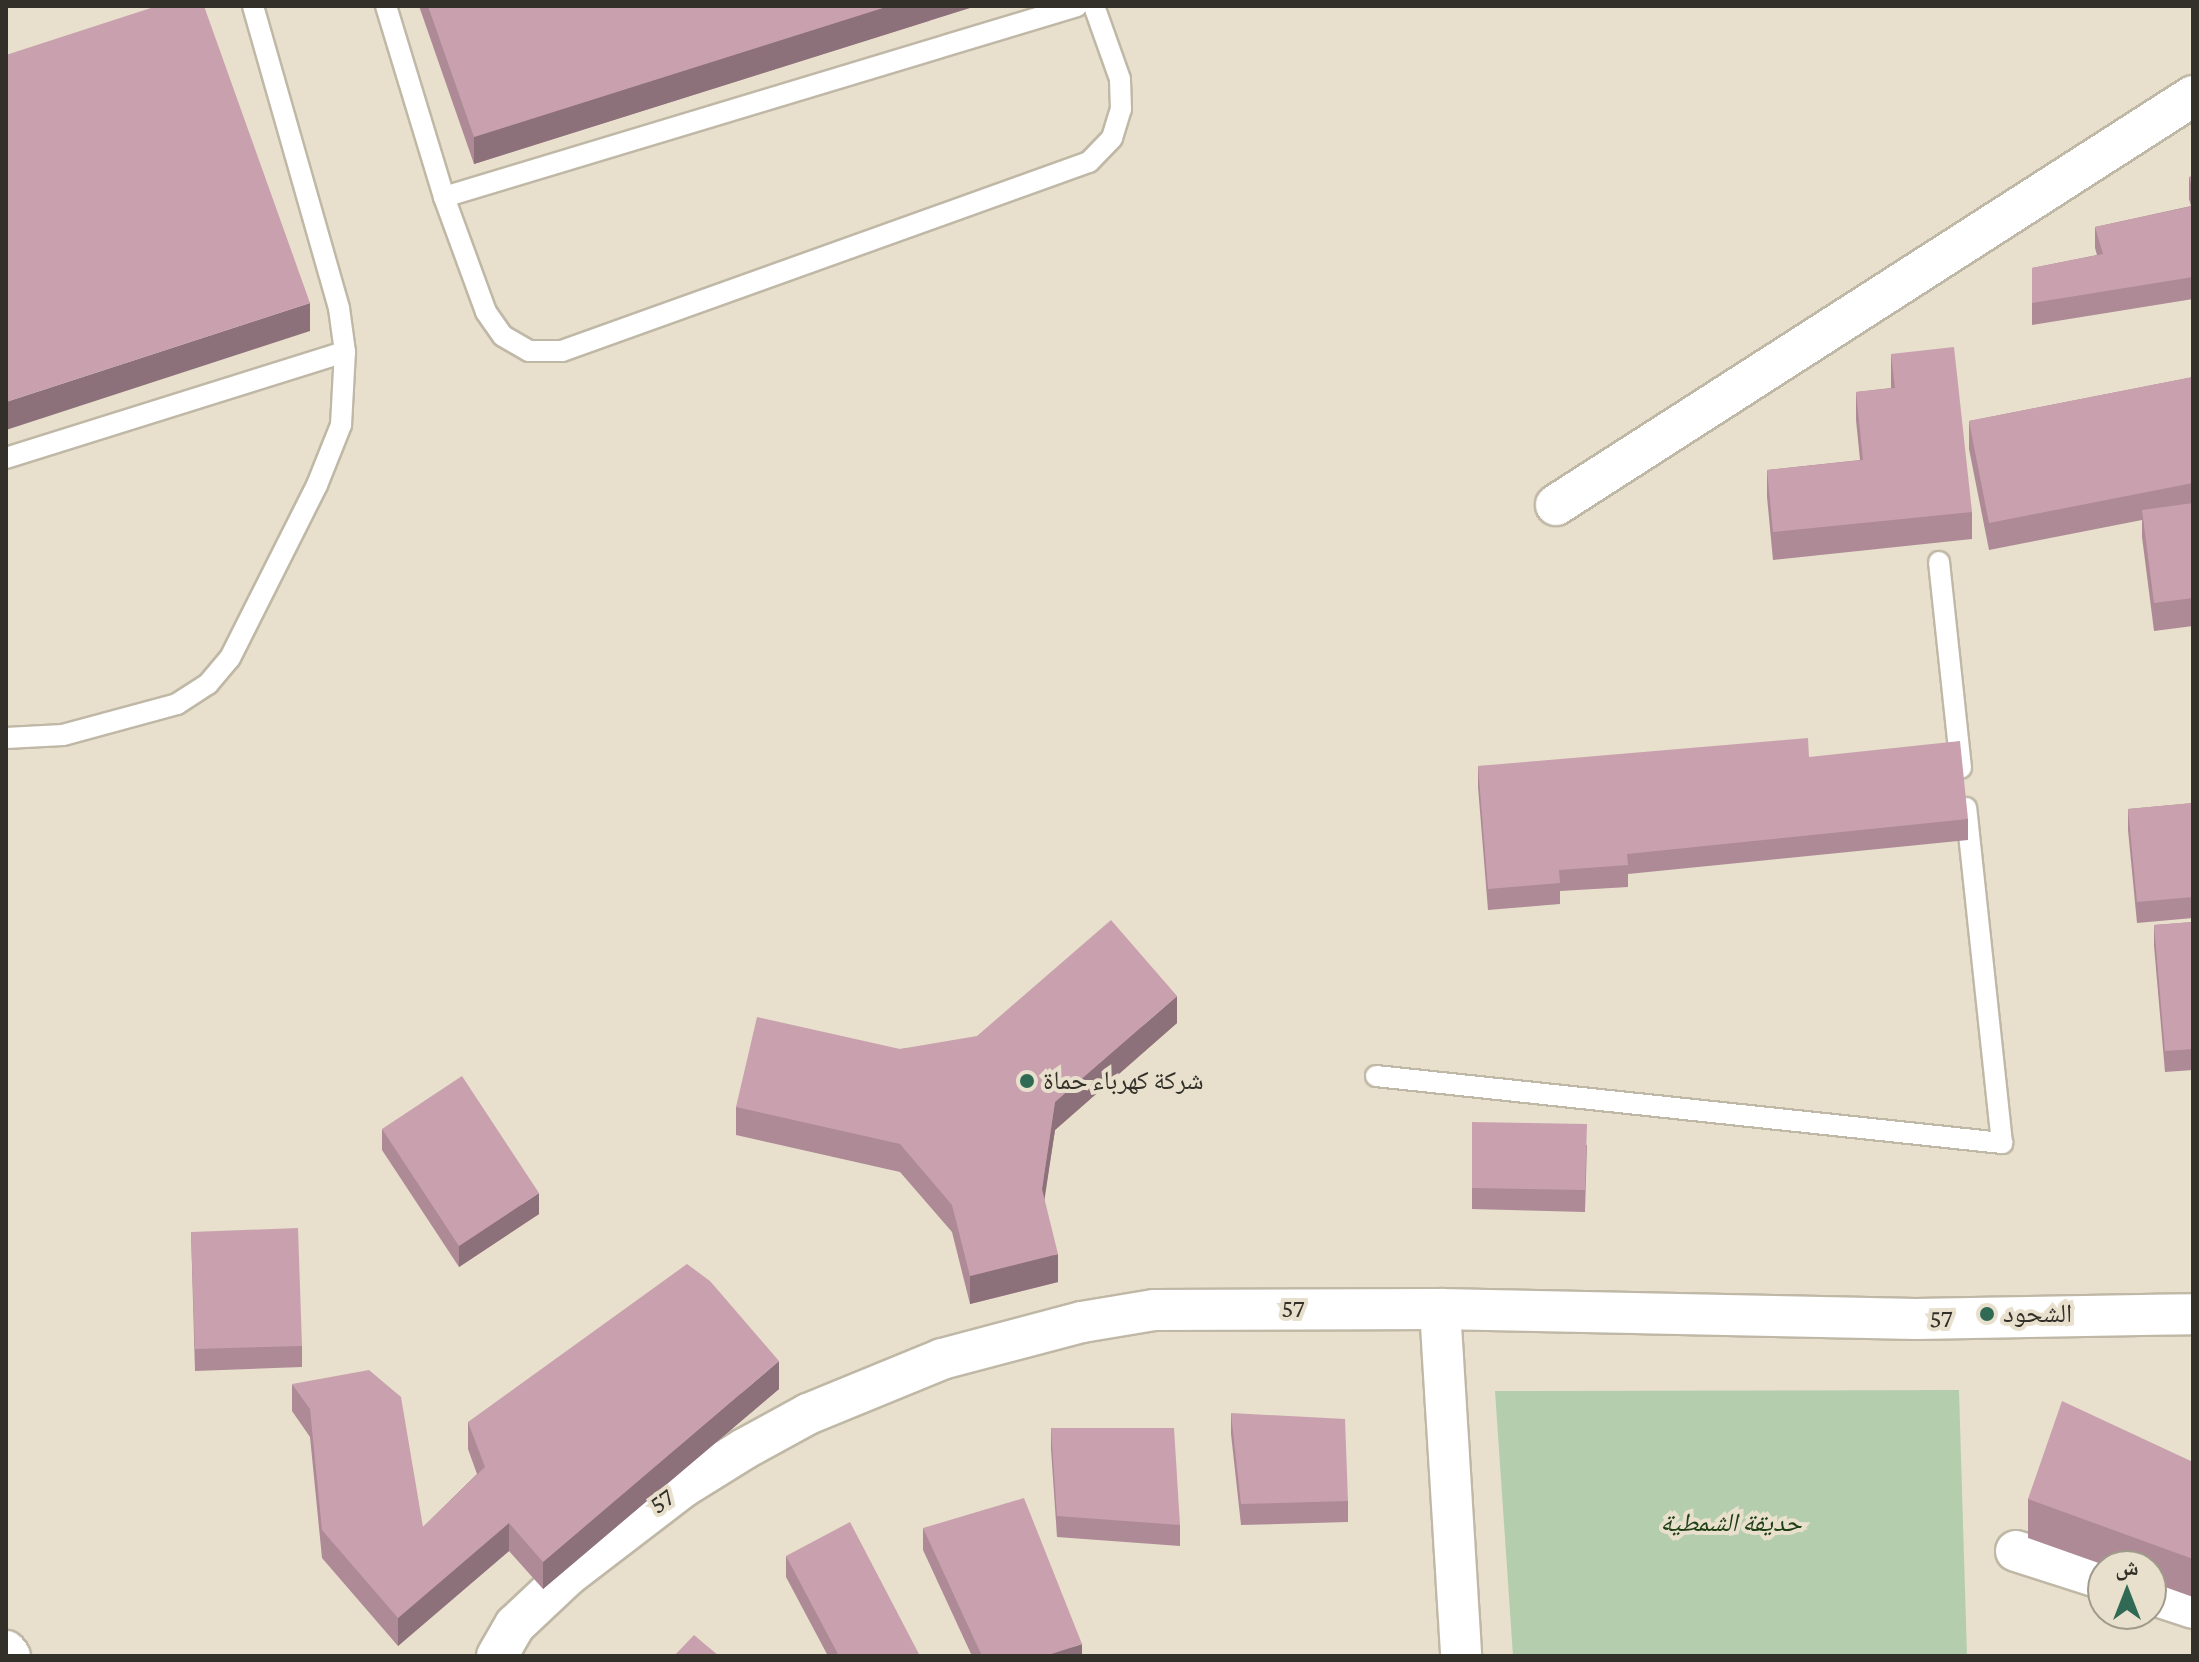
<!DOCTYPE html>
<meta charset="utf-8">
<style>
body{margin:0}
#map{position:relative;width:2199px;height:1662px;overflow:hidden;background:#e8e0cd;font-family:"Crimson Pro","Noto Naskh Arabic",serif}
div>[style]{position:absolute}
.green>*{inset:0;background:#b4cdad}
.roads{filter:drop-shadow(2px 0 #c0b8a6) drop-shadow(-2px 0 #c0b8a6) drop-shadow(0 2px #c0b8a6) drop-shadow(0 -2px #c0b8a6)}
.lane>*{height:20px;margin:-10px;padding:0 10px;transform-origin:10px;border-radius:10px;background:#fff}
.street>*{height:40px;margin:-20px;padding:0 20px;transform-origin:20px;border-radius:20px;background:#fff}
.wall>*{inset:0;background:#ad8a96}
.shaded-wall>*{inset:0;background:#8d717a}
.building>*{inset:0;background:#c9a1ae}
.dots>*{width:22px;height:22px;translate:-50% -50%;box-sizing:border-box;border:4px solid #e8e0cd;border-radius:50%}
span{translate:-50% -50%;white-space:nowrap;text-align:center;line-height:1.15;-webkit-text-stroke:8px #e8e0cd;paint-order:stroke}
.poi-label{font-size:26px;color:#333029}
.left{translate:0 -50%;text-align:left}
.street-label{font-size:26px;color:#333029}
.park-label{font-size:26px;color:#1e4014;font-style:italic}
.frame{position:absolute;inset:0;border:8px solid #333029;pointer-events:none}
.north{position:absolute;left:2087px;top:1550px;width:80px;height:80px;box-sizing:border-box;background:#e8e0cd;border:2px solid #a09a8b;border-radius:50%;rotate:0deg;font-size:22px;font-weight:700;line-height:32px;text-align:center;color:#333029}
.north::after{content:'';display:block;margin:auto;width:28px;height:36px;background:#306a54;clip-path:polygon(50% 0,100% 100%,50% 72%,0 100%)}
</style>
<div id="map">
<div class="green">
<i style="clip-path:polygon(1959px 1390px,1967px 1656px,1513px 1656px,1495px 1391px)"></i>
</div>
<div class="roads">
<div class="lane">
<i style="left:386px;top:6px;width:200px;rotate:73.1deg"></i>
<i style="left:444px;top:197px;width:122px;rotate:69.9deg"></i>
<i style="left:486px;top:312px;width:29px;rotate:55deg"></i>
<i style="left:503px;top:336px;width:30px;rotate:30deg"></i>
<i style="left:529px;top:351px;width:33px"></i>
<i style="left:562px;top:351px;width:560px;rotate:-19.73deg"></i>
<i style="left:1089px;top:162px;width:33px;rotate:-46deg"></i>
<i style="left:1112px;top:138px;width:30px;rotate:-73deg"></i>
<i style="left:1121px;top:109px;width:30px;rotate:-92deg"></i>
<i style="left:1120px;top:79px;width:77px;rotate:-109.6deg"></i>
<i style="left:444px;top:197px;width:661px;rotate:-16.79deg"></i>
<i style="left:6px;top:458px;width:355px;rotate:-17.4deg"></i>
<i style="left:1939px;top:562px;width:207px;rotate:83.9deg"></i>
<i style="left:6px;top:738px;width:57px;rotate:-3deg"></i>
<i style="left:63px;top:735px;width:118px;rotate:-15.2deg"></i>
<i style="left:177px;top:704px;width:37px;rotate:-33deg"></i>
<i style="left:208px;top:684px;width:34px;rotate:-50deg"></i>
<i style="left:230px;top:658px;width:194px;rotate:-63.3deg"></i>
<i style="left:317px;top:485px;width:65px;rotate:-68.2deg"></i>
<i style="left:341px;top:425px;width:73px;rotate:-86.9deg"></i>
<i style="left:345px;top:352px;width:44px;rotate:-97.8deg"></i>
<i style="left:339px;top:308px;width:314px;rotate:-105.9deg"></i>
<i style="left:1376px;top:1076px;width:630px;rotate:6.11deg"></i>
<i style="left:2002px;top:1143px;width:337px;rotate:-96.1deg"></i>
</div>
<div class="street">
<i style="left:1556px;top:505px;width:757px;rotate:-32.7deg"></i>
<i style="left:1440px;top:1309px;width:348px;rotate:86.5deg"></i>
<i style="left:2016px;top:1551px;width:91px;rotate:17.8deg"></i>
<i style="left:2151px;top:1594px;width:44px;rotate:18.4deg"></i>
<i style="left:6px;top:1651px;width:6px;rotate:51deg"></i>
<i style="left:497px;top:1656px;width:36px;rotate:-60deg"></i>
<i style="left:515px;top:1625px;width:73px;rotate:-43.3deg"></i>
<i style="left:568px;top:1575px;width:145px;rotate:-37.4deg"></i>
<i style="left:683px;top:1487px;width:72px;rotate:-31.9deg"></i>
<i style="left:744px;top:1449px;width:73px;rotate:-28.7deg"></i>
<i style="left:808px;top:1414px;width:145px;rotate:-22.3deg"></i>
<i style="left:942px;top:1359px;width:145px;rotate:-14.8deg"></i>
<i style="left:1082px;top:1322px;width:73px;rotate:-9.5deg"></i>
<i style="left:1154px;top:1310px;width:286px;rotate:-0.2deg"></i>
<i style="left:1440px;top:1309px;width:476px;rotate:1.2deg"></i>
<i style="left:1916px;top:1319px;width:277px;rotate:-1deg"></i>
</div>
</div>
<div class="wall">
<i style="clip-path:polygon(419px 6px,976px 6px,474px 164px)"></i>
<i style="clip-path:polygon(2193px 176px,2193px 299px,2032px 325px,2032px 268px,2097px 255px,2095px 248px,2095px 227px,2191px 206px,2189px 199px,2189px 177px)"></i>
<i style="clip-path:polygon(1891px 354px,1972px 512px,1972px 539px,1773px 560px,1767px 497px,1767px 470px,1860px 460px,1856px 420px,1856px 392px,1891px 388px)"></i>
<i style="clip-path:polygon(2193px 377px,2193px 626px,2154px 631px,2142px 537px,2142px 520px,1989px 550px,1969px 449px,1969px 421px)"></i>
<i style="clip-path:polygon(1809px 757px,1968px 819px,1968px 840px,1628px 874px,1628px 887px,1560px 891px,1560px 904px,1488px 910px,1478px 787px,1478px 766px)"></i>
<i style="clip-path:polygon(2193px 803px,2193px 918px,2137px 923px,2128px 830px,2128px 809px)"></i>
<i style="clip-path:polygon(2193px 922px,2193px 1070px,2165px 1072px,2154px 946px,2154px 925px)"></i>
<i style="clip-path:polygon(1177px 1023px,1055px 1130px,1044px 1199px,1058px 1282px,970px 1304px,952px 1232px,900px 1172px,736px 1135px,736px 1107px,900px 1049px)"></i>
<i style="clip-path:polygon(1472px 1122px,1587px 1145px,1585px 1212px,1472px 1209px)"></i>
<i style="clip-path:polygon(382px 1129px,539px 1214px,459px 1267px,382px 1150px)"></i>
<i style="clip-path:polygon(191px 1232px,302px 1346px,302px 1367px,195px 1371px)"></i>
<i style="clip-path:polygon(292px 1384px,423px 1527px,477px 1474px,468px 1449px,468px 1422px,779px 1389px,543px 1589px,509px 1551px,398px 1646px,322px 1558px,310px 1437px,292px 1411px)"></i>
<i style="clip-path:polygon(1231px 1413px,1348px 1501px,1348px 1522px,1241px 1525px,1231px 1434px)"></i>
<i style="clip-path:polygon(1051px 1428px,1180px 1525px,1180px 1546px,1057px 1537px,1051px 1449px)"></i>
<i style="clip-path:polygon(2193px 1462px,2193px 1597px,2151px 1582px,2151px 1566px,2107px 1566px,2028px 1538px,2028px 1499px)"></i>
<i style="clip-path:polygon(923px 1528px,1082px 1656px,972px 1656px,923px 1550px)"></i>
<i style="clip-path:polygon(786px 1556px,920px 1656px,828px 1656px,786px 1577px)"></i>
</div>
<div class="shaded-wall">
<i style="clip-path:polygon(889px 6px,976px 6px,474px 164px,474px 137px)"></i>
<i style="clip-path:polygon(310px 303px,310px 331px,6px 430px,6px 402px)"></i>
<i style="clip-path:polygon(1177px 996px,1177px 1023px,1055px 1130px,1042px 1216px,1042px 1189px,1055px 1102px)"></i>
<i style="clip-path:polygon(539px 1193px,539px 1214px,459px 1267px,459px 1246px)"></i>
<i style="clip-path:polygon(1058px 1254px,1058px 1282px,970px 1304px,970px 1276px)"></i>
<i style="clip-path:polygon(779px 1361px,779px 1389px,543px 1589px,543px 1562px)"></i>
<i style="clip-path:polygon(509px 1523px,509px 1551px,398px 1646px,398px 1618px)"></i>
<i style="clip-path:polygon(1082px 1644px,1082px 1656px,1045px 1656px)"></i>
</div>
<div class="building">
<i style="clip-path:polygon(157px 6px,204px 6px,310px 303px,6px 402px,6px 55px)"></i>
<i style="clip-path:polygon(428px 6px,889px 6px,474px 137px)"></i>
<i style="clip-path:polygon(2193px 176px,2193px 191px,2189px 177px)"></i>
<i style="clip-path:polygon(2193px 206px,2193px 277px,2032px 303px,2032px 268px,2103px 254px,2095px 227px)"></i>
<i style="clip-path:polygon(1954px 347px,1972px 512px,1773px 532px,1767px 470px,1863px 460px,1856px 392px,1895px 388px,1891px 354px)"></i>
<i style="clip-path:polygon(2193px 377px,2193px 483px,1989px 523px,1969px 421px)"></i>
<i style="clip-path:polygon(2193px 503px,2193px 598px,2154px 603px,2142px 510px)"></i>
<i style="clip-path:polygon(1808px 738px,1809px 757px,1960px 741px,1968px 819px,1627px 854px,1628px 865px,1559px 870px,1560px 883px,1488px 889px,1478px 766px)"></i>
<i style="clip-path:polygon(2193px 803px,2193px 897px,2137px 902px,2128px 809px)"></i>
<i style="clip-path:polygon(1111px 920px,1177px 996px,1055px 1102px,1042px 1189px,1058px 1254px,970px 1276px,952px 1205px,900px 1144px,736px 1107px,757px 1017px,900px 1049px,977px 1036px)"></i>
<i style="clip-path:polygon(2193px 922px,2193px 1049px,2165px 1051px,2154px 925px)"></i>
<i style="clip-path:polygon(462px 1076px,539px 1193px,459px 1246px,382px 1129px)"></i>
<i style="clip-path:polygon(1472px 1122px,1587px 1124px,1585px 1190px,1472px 1188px)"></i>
<i style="clip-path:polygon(298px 1228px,302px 1346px,195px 1349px,191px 1232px)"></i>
<i style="clip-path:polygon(687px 1264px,710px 1281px,779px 1361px,543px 1562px,509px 1523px,398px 1618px,322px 1530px,310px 1409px,292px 1384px,369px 1370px,401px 1397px,423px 1527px,485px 1467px,468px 1422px)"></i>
<i style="clip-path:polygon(2062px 1401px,2193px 1462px,2193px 1559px,2028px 1499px)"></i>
<i style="clip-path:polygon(1231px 1413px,1345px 1419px,1348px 1501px,1241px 1504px)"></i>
<i style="clip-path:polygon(1051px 1428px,1174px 1428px,1180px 1525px,1057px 1516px)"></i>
<i style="clip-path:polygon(1024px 1498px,1082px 1644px,1045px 1656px,982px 1656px,923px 1528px)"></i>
<i style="clip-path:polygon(850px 1522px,920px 1656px,839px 1656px,786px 1556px)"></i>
<i style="clip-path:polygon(694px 1635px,719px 1656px,674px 1656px)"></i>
</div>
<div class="dots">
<i style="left:1027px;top:1081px;background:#306a54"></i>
<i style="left:1987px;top:1314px;background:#306a54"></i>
</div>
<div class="poi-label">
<span class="left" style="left:1043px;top:1081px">شركة كهرباء حماة</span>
<span class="left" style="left:2003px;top:1314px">الشحود</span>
</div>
<div class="street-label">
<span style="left:1293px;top:1309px">57</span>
<span style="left:1941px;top:1319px;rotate:-1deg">57</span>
<span style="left:662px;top:1501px;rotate:-36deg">57</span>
</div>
<div class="park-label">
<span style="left:1731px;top:1523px">حديقة الشمطية</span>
</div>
<div class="frame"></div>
<div class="north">ش</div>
</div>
